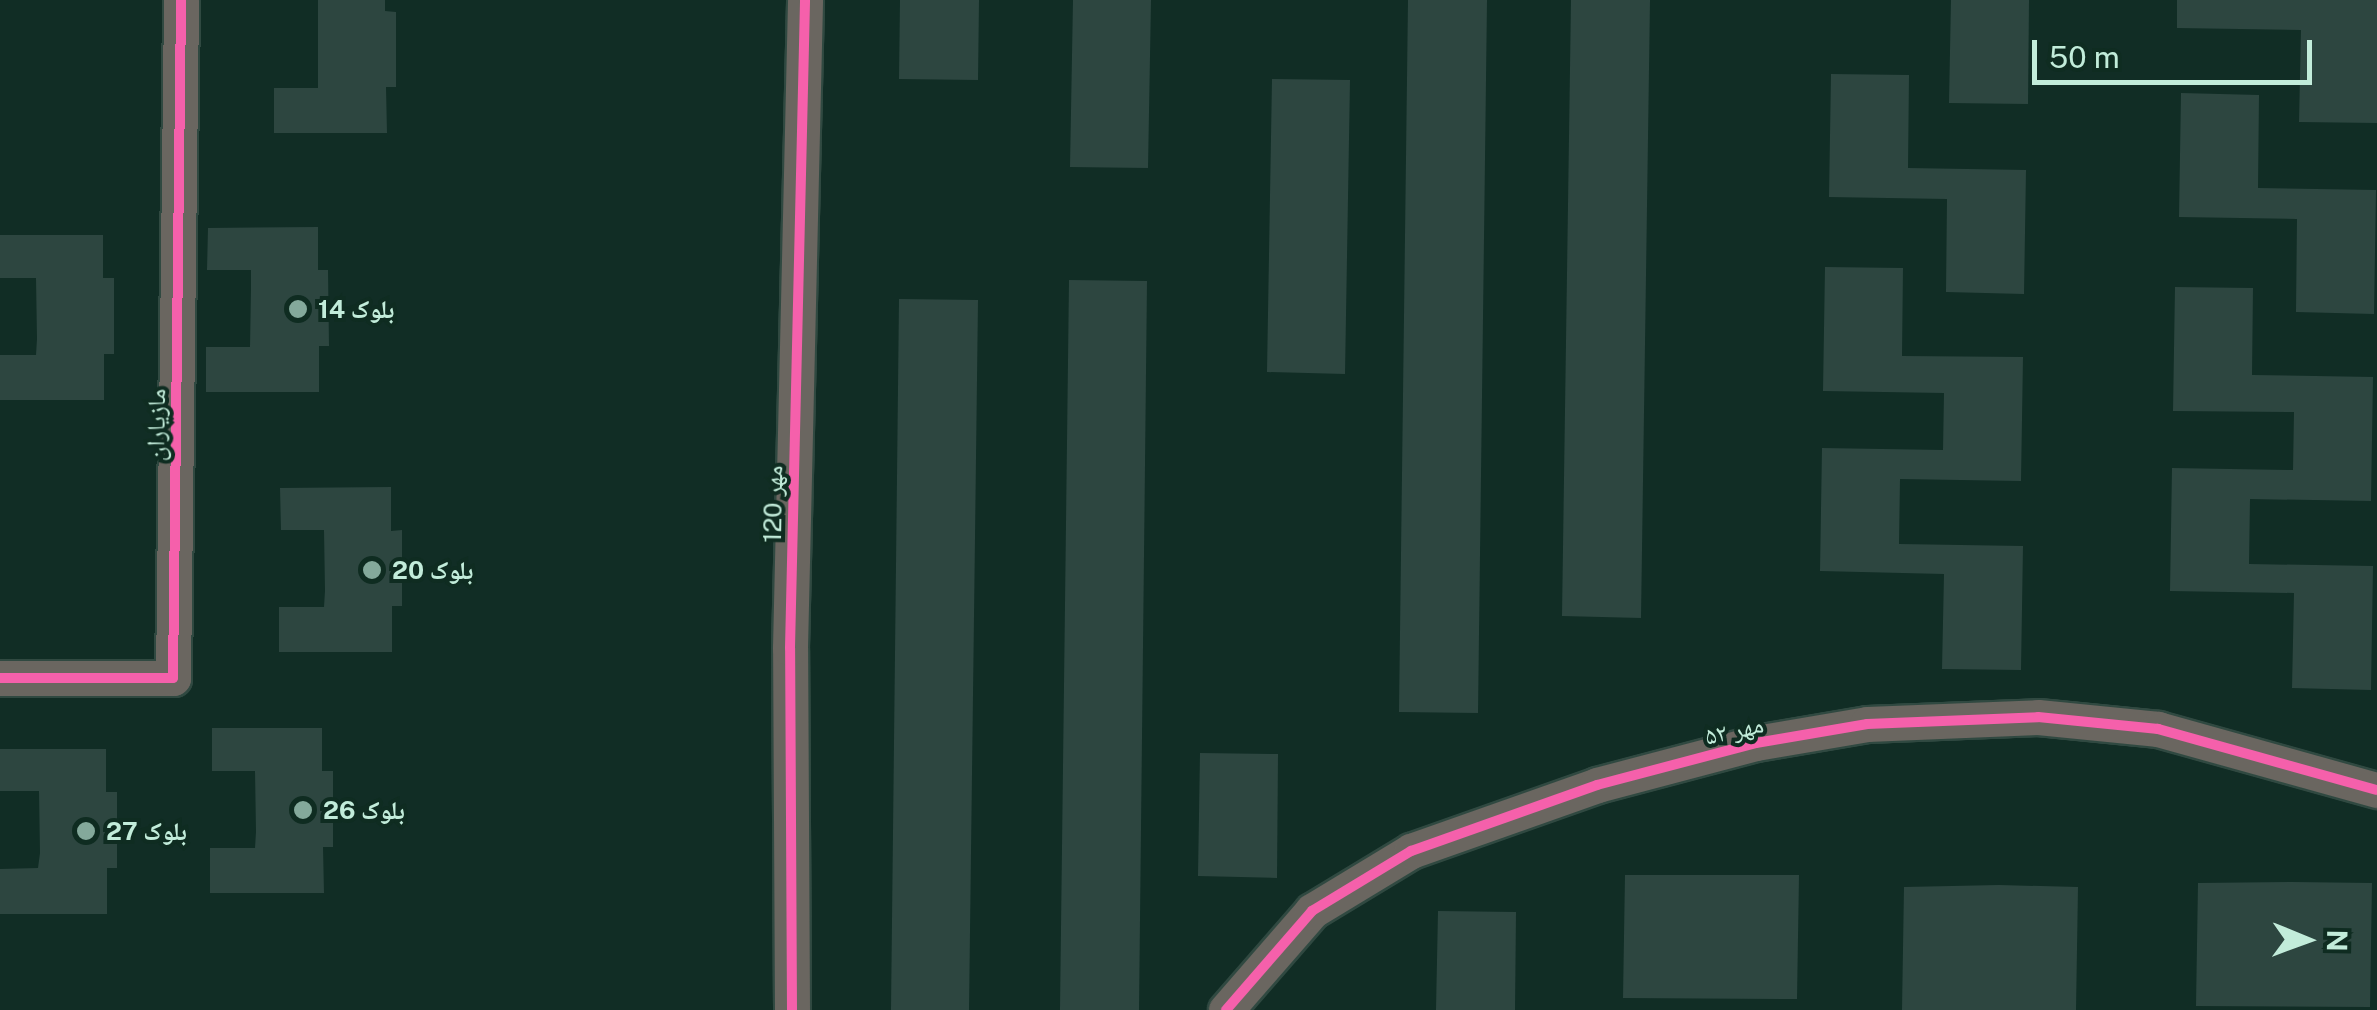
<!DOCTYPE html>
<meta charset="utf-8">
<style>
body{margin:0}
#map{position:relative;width:2377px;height:1010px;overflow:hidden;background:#112d25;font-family:"Public Sans","Noto Naskh Arabic",sans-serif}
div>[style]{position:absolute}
.building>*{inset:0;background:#2d4640}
.roads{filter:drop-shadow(2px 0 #304941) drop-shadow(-2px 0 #304941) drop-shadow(0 2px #304941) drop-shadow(0 -2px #304941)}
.minor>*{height:35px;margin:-17.5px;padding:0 17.5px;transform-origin:17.5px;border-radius:17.5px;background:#6a6660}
.cycleway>*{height:10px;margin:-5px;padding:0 5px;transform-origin:5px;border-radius:5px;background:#f560ab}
.dots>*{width:28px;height:28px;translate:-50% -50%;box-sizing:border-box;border:5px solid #0f2c21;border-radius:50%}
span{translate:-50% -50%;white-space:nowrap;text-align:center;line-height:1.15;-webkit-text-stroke:8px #0f2c21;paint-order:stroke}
.poi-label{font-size:25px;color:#c2ecda;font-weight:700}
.left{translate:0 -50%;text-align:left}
.street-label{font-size:25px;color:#c2ecda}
.north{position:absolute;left:2257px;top:890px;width:100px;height:100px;-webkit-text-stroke:8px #0f2c21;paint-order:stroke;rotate:91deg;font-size:28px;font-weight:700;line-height:40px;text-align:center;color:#c2ecda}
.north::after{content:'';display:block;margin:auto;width:35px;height:45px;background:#c2ecda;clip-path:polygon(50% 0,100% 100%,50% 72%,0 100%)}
.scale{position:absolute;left:2032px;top:40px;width:280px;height:45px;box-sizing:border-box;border:5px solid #c2ecda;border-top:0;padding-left:12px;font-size:30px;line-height:35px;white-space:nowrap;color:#c2ecda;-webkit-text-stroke:8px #0f2c21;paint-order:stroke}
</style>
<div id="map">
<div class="building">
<i style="clip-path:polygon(318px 0,385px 0,385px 11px,396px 12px,396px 87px,386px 87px,387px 133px,274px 133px,274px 88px,318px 88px)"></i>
<i style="clip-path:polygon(900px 0,979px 0,978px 80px,899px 79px)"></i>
<i style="clip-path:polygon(1073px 0,1151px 0,1148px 168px,1070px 167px)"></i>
<i style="clip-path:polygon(1408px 0,1487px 0,1478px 713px,1399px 712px)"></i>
<i style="clip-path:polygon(1571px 0,1650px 0,1641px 618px,1562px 616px)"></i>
<i style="clip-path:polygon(1951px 0,2029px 0,2028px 104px,1949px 103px)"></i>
<i style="clip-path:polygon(2177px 0,2377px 0,2377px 123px,2299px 122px,2301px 30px,2177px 28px)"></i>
<i style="clip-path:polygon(1831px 74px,1909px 75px,1908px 168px,2026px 170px,2024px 294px,1946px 292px,1947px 199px,1829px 197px)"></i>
<i style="clip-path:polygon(1272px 79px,1350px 80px,1345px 374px,1267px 372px)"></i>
<i style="clip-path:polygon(2181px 93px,2259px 95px,2258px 188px,2376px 190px,2374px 314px,2296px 312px,2297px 219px,2179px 217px)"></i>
<i style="clip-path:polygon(318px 227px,318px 270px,328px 270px,329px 346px,319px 346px,319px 392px,206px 392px,206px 347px,250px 347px,251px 288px,251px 270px,207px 270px,208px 228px)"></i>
<i style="clip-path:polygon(0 235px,103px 235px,103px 278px,114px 278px,114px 354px,104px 354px,104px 400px,0 400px,0 355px,36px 355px,37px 339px,36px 278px,0 278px)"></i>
<i style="clip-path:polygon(1825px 267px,1903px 268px,1902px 356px,2023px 357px,2021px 481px,1900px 479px,1899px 544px,2023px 546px,2021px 670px,1942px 669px,1944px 574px,1820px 571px,1822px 448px,1943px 450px,1944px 393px,1823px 391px)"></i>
<i style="clip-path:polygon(1069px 280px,1147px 281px,1139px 1010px,1060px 1010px)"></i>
<i style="clip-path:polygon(2175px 287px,2253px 288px,2252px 375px,2373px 377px,2371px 501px,2250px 499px,2249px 564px,2373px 566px,2371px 690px,2292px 688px,2294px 593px,2170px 591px,2172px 468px,2293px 470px,2294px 412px,2173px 411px)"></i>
<i style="clip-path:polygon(899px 299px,978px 300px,969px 1010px,891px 1010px)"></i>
<i style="clip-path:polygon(391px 487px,391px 531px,402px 530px,402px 606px,392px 606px,392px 652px,279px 652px,279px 607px,324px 607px,325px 591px,324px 530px,281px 530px,280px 488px)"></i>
<i style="clip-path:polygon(212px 728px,322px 728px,322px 771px,333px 771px,333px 847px,323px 847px,324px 893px,210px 893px,210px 848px,255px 848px,256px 832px,255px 771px,212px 771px)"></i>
<i style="clip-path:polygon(0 749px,106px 749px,106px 792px,117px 792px,117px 868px,107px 868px,107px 914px,0 914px,0 869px,38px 868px,40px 853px,39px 791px,0 791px)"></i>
<i style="clip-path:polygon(1200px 753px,1278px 754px,1277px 878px,1198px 876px)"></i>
<i style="clip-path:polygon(1625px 875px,1799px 875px,1797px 999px,1623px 998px)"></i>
<i style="clip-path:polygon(2293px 882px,2372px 883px,2370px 1007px,2196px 1006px,2198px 883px)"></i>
<i style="clip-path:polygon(1999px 885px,2078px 887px,2076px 1010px,1902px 1010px,1904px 887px)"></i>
<i style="clip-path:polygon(1438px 911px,1516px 912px,1515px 1010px,1436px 1010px)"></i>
</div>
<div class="roads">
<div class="minor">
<i style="left:0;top:678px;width:173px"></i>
<i style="left:173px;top:678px;width:678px;rotate:-89.32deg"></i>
<i style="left:792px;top:1010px;width:362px;rotate:-90.3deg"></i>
<i style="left:790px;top:648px;width:648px;rotate:-88.67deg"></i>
<i style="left:1226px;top:1010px;width:131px;rotate:-49deg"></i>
<i style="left:1312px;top:911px;width:116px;rotate:-31.2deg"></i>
<i style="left:1411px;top:851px;width:197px;rotate:-19.5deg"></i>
<i style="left:1597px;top:785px;width:164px;rotate:-14.8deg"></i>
<i style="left:1756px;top:743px;width:113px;rotate:-9.7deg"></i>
<i style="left:1867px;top:724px;width:171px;rotate:-2.3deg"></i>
<i style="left:2038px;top:717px;width:121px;rotate:5.7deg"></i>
<i style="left:2158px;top:729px;width:227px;rotate:15.6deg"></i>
</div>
</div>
<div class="cycleway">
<i style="left:0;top:678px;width:173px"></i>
<i style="left:173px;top:678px;width:678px;rotate:-89.32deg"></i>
<i style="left:792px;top:1010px;width:362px;rotate:-90.3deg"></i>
<i style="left:790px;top:648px;width:648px;rotate:-88.67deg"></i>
<i style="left:1226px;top:1010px;width:131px;rotate:-49deg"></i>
<i style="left:1312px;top:911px;width:116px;rotate:-31.2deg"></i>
<i style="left:1411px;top:851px;width:197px;rotate:-19.5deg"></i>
<i style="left:1597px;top:785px;width:164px;rotate:-14.8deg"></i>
<i style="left:1756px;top:743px;width:113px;rotate:-9.7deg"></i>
<i style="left:1867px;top:724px;width:171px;rotate:-2.3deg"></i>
<i style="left:2038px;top:717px;width:121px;rotate:5.7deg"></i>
<i style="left:2158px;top:729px;width:227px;rotate:15.6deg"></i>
</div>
<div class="dots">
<i style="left:298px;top:309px;background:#84a99b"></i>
<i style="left:372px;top:570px;background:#84a99b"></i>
<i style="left:303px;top:810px;background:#84a99b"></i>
<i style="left:86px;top:831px;background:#84a99b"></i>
</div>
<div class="poi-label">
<span class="left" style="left:318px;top:309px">بلوک 14</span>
<span class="left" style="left:392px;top:570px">بلوک 20</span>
<span class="left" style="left:323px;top:810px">بلوک 26</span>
<span class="left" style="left:106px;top:831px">بلوک 27</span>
</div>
<div class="street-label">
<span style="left:156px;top:425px;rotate:-89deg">مازیاران</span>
<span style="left:773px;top:504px;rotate:-89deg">مهر 120</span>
<span style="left:1734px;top:730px;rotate:-13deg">مهر ۵۲</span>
</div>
<div class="north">N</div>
<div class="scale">50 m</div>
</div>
